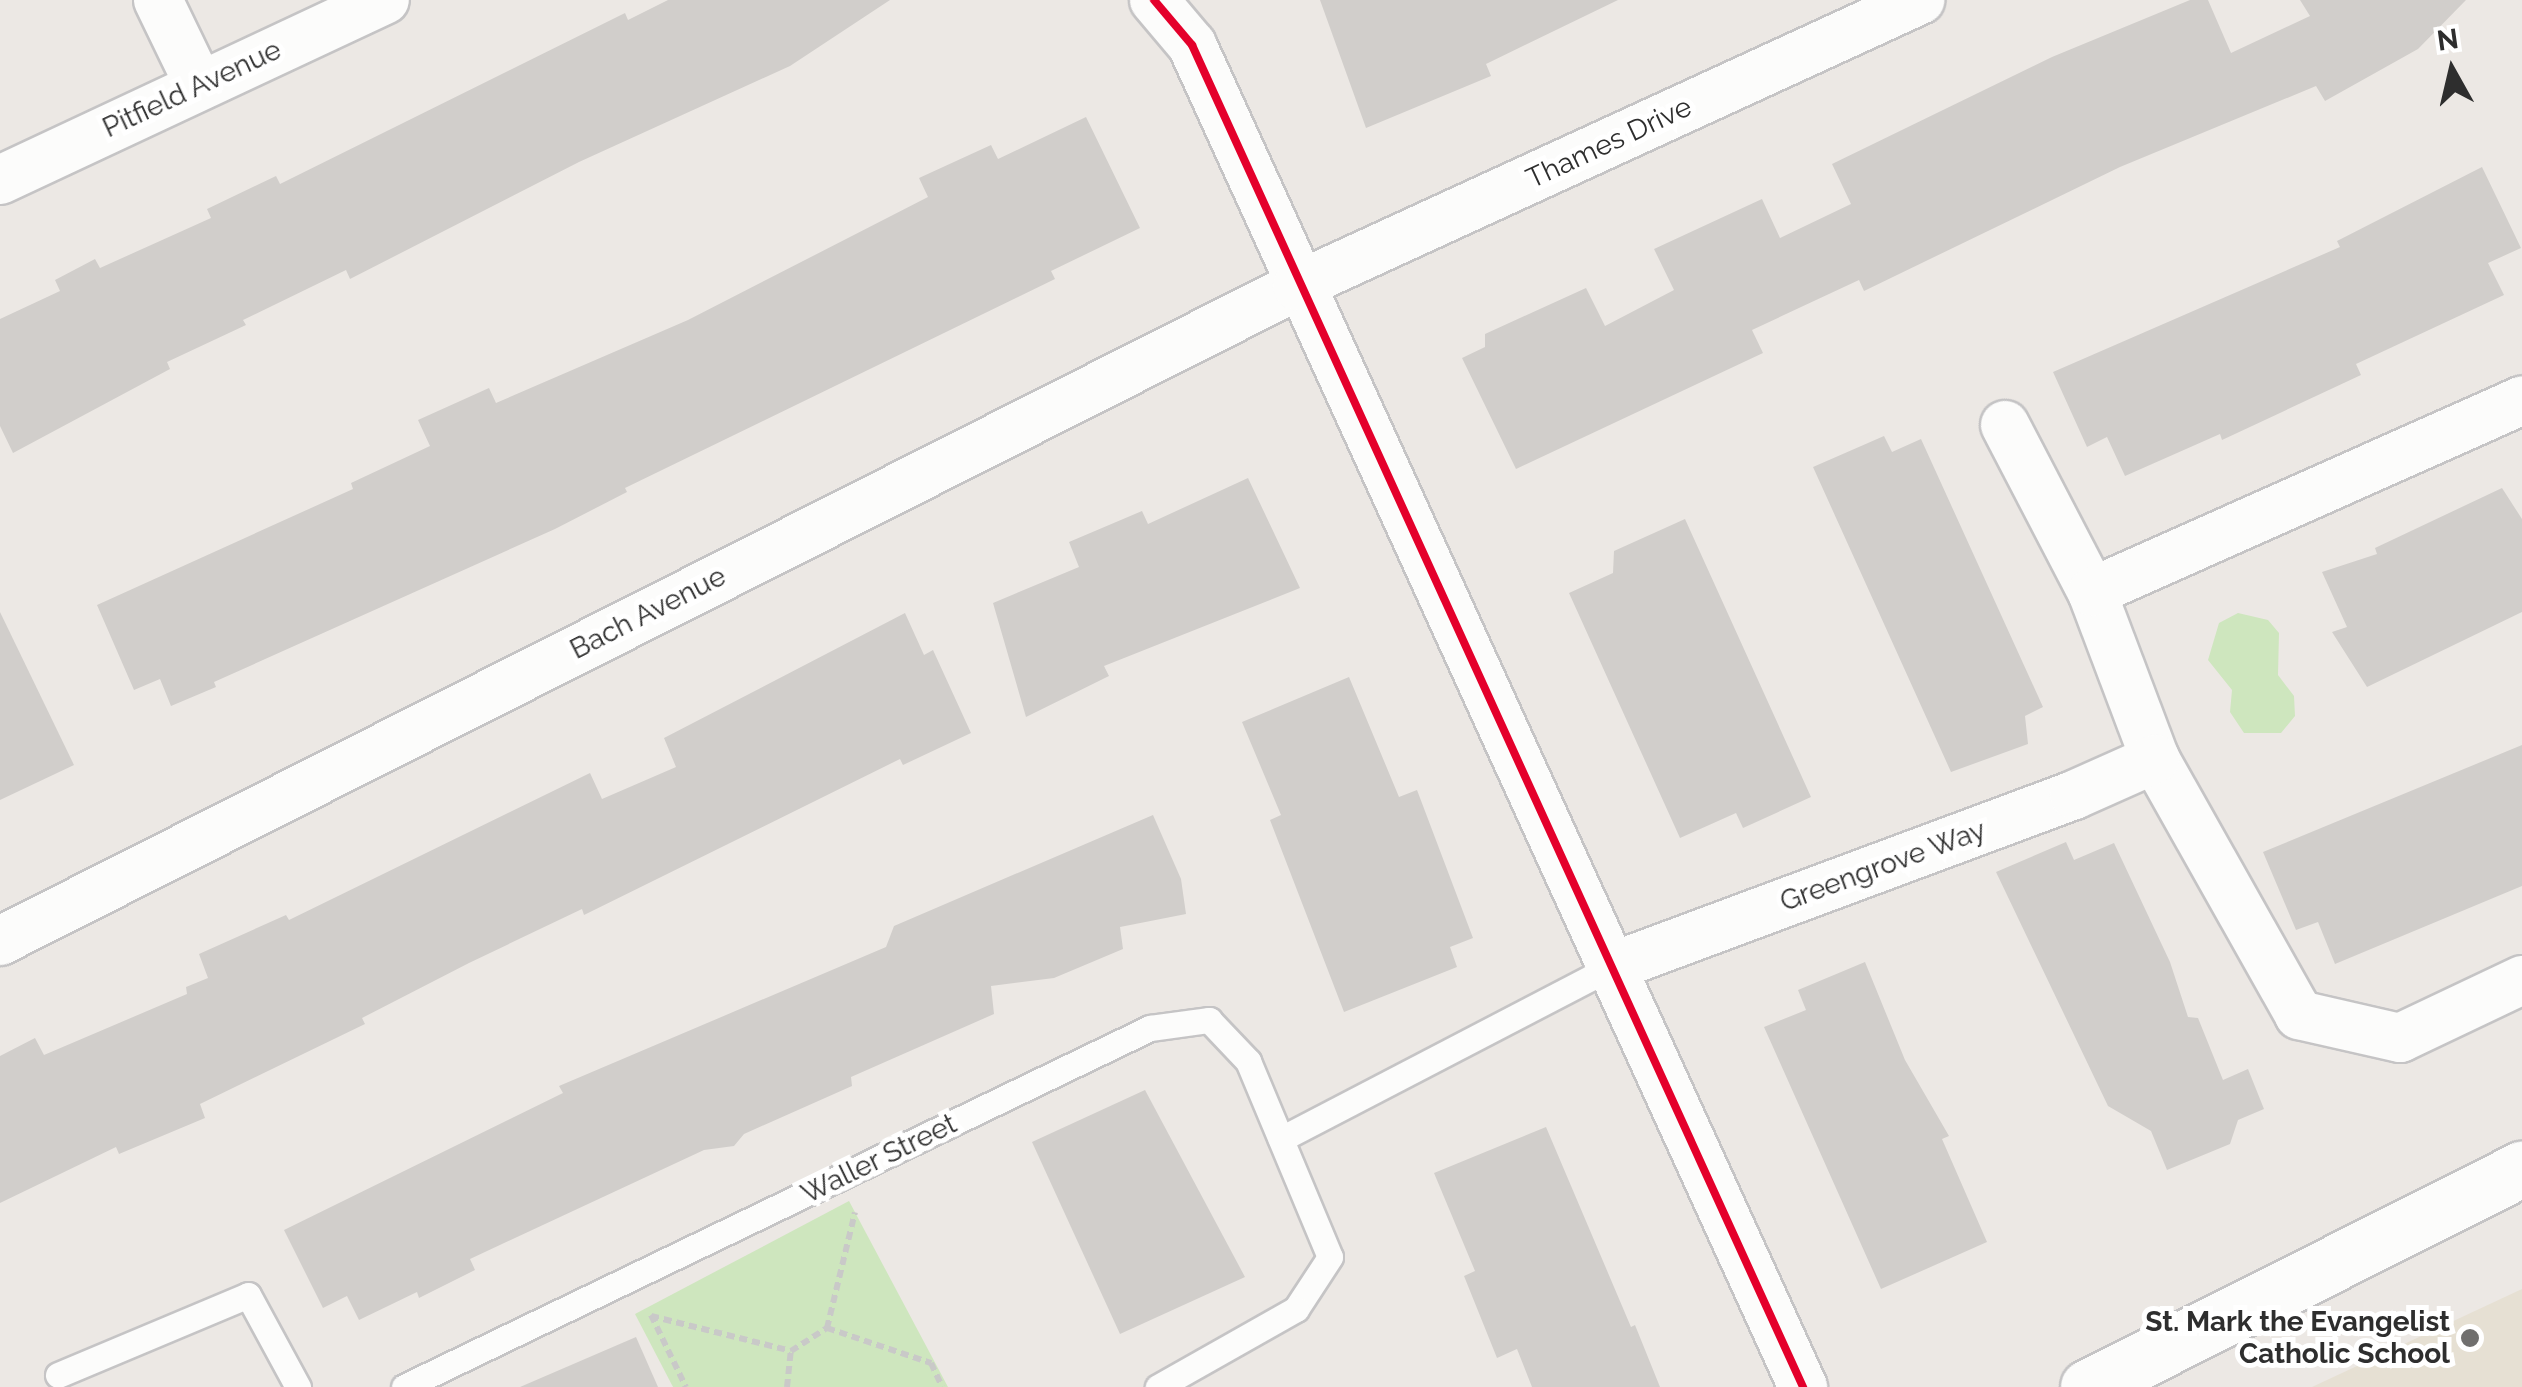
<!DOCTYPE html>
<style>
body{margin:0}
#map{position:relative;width:2522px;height:1387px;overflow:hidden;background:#ece8e4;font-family:Raleway,sans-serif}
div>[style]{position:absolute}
.education>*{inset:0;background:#e6e0d3}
.green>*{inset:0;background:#cee6be}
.building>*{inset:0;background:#d1cecb}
.path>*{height:6px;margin-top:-3px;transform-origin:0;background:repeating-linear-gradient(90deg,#c9c9c8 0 8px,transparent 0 13px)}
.roads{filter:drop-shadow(2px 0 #c5c4c5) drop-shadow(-2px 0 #c5c4c5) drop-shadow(0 2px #c5c4c5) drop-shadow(0 -2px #c5c4c5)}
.lane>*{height:25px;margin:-12.5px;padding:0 12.5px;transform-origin:12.5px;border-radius:12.5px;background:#fcfcfb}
.street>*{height:48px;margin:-24px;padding:0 24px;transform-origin:24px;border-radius:24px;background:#fcfcfb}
.secondary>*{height:55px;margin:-27.5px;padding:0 27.5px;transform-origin:27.5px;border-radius:27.5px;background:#fcfcfb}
.bus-1>*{height:8px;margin:-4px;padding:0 4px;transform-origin:4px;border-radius:4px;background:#e4002b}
.dots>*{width:28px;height:28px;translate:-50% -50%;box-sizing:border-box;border:5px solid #fff;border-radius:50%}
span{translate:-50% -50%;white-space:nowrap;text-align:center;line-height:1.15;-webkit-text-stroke:10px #fff;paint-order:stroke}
.street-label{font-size:28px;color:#2e2e2e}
.poi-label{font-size:28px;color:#2e2e2e;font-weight:700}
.right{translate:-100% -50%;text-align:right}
.north{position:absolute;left:2402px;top:20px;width:100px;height:100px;-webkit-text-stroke:8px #fff;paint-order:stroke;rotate:352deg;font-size:28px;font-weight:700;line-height:40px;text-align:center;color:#2e2e2e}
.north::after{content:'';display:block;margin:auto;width:35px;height:45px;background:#2e2e2e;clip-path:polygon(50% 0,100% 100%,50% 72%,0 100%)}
</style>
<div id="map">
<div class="education">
<i style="clip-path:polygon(2522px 1289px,2522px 1387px,2312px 1387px)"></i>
</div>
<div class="green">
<i style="clip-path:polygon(2238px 613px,2268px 620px,2279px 633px,2278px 675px,2294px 696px,2295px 716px,2281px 733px,2244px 733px,2230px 712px,2232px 690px,2208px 660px,2219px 623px)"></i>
<i style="clip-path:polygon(849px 1201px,948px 1387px,673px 1387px,635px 1314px)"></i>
</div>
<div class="building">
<i style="clip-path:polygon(668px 0,890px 0,790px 66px,579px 162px,350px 279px,346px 270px,243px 320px,246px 325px,167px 362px,170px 369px,13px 453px,0 426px,0 319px,60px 291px,55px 280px,95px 259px,100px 268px,211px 218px,207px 209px,276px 176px,280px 184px,625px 13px,628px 20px)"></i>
<i style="clip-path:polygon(1320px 0,1618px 0,1486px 64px,1491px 76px,1366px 128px)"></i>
<i style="clip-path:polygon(2190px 0,2208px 0,2231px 53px,2310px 16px,2300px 0,2466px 0,2418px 49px,2325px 101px,2316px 86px,2120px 167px,1864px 291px,1859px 280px,1752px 330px,1763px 353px,1516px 469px,1462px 358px,1485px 347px,1485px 334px,1586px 288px,1605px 326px,1674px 290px,1654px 249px,1762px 199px,1780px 238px,1851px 204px,1832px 164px,2052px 57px)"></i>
<i style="clip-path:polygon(1086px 117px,1140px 228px,1051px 271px,1055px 279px,625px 488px,627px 492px,555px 529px,214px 682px,216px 687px,171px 706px,160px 679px,134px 690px,97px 605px,353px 489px,351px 483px,430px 446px,418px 420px,489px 388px,496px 403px,688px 320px,928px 197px,919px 178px,991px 145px,998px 159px)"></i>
<i style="clip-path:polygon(2482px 167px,2521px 248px,2488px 263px,2504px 295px,2356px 364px,2361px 375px,2222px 440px,2220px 434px,2125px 476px,2107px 437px,2087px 447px,2053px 372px,2340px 247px,2337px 241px)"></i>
<i style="clip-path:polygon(1884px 436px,1892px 452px,1921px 439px,2043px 707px,2025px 716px,2028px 744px,1951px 772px,1813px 467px)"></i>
<i style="clip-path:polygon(1248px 478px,1300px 588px,1104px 666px,1109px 676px,1026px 717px,993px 603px,1079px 567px,1069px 542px,1142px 511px,1148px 524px)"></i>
<i style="clip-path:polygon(2502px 488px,2522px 519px,2522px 612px,2367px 687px,2332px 632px,2347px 627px,2322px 572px,2377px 554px,2375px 548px)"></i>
<i style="clip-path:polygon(1685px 519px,1811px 797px,1743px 828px,1736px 813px,1680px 838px,1569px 593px,1613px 573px,1614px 551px)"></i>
<i style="clip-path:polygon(0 612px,74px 765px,0 800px)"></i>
<i style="clip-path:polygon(905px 613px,924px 655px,933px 650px,971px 733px,903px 765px,900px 759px,584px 915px,582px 909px,469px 963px,362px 1018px,365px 1024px,200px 1104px,205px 1118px,119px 1154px,116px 1147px,0 1203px,0 1056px,35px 1038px,44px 1055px,187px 994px,186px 987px,208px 978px,199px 954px,286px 915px,289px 920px,590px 773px,602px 799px,676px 767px,664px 738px)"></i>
<i style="clip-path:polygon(1349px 677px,1399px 797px,1417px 790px,1473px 938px,1450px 947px,1457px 967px,1344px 1012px,1270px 820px,1281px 815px,1242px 722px)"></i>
<i style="clip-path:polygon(2522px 745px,2522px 886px,2335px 964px,2318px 922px,2296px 930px,2263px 852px)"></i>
<i style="clip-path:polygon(1153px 815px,1181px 879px,1186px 914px,1120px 927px,1123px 949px,1054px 978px,991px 986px,994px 1014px,851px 1077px,852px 1086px,744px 1134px,734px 1146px,704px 1150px,470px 1259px,475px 1270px,419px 1298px,417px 1292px,359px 1320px,347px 1296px,323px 1308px,284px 1230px,563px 1093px,559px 1086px,886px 947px,894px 926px)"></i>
<i style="clip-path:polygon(2066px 842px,2074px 860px,2114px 843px,2170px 962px,2188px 1017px,2198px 1018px,2223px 1080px,2248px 1069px,2264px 1109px,2238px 1120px,2230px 1144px,2167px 1170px,2151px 1131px,2108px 1106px,1996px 872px)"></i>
<i style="clip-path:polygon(1865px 962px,1905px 1060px,1949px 1136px,1942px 1139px,1987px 1242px,1881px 1289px,1764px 1027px,1806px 1010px,1798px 990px)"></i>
<i style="clip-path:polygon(1145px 1090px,1245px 1277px,1120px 1334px,1032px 1142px)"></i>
<i style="clip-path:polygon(1546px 1127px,1631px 1327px,1635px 1325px,1660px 1387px,1532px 1387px,1517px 1349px,1497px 1358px,1464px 1276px,1475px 1271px,1434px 1173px)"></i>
<i style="clip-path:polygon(636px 1337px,658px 1387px,520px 1387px)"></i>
</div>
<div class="path">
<i style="left:651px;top:1315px;width:80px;rotate:64.1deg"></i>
<i style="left:651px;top:1316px;width:144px;rotate:14deg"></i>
<i style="left:827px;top:1328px;width:119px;rotate:-76.4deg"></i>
<i style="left:787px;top:1387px;width:36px;rotate:-84deg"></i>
<i style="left:791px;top:1351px;width:43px;rotate:-32.6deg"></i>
<i style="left:827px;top:1328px;width:110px;rotate:18.6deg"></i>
<i style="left:931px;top:1363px;width:26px;rotate:65deg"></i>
</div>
<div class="roads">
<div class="lane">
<i style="left:1281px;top:1139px;width:370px;rotate:-27.5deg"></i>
<i style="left:58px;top:1375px;width:206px;rotate:-22.8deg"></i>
<i style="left:248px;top:1295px;width:105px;rotate:61.5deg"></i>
<i style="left:404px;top:1387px;width:828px;rotate:-25.7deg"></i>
<i style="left:1150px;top:1028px;width:60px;rotate:-7.7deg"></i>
<i style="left:1209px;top:1020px;width:57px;rotate:46.4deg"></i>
<i style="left:1248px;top:1061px;width:212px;rotate:67.3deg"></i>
<i style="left:1330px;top:1257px;width:62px;rotate:123.2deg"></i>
<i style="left:1296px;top:1309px;width:159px;rotate:150.5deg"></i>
</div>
<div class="street">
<i style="left:158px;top:0;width:94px;rotate:64.2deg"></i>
<i style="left:1154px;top:0;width:59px;rotate:49.8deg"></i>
<i style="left:1192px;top:45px;width:1475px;rotate:65.52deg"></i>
<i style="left:0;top:180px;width:425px;rotate:-25.1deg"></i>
<i style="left:2005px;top:425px;width:188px;rotate:62.5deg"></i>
<i style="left:2092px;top:592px;width:178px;rotate:69.3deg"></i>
<i style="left:2155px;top:759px;width:294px;rotate:60.6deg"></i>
<i style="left:2299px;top:1015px;width:104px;rotate:12.8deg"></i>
<i style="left:2400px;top:1038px;width:135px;rotate:-25.4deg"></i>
<i style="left:2092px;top:592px;width:471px;rotate:-24deg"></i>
<i style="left:0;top:941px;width:1453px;rotate:-26.79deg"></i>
<i style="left:1297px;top:286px;width:686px;rotate:-24.66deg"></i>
<i style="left:1609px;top:968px;width:496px;rotate:-20.4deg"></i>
<i style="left:2074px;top:795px;width:89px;rotate:-24deg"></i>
</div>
<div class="secondary">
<i style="left:2088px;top:1387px;width:486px;rotate:-26.7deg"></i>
</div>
</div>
<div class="bus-1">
<i style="left:1154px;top:0;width:59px;rotate:49.8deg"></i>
<i style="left:1192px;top:45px;width:1475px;rotate:65.52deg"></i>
</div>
<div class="dots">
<i style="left:2470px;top:1338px;background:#706f6e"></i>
</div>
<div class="street-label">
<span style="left:192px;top:89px;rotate:-25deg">Pitfield Avenue</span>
<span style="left:1609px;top:143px;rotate:-25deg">Thames Drive</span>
<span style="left:648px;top:613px;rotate:-27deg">Bach Avenue</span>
<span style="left:1883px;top:866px;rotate:-20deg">Greengrove Way</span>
<span style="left:879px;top:1159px;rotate:-26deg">Waller Street</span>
</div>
<div class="poi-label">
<span class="right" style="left:2450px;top:1338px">St. Mark the Evangelist<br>Catholic School</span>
</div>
<div class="north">N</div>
</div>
